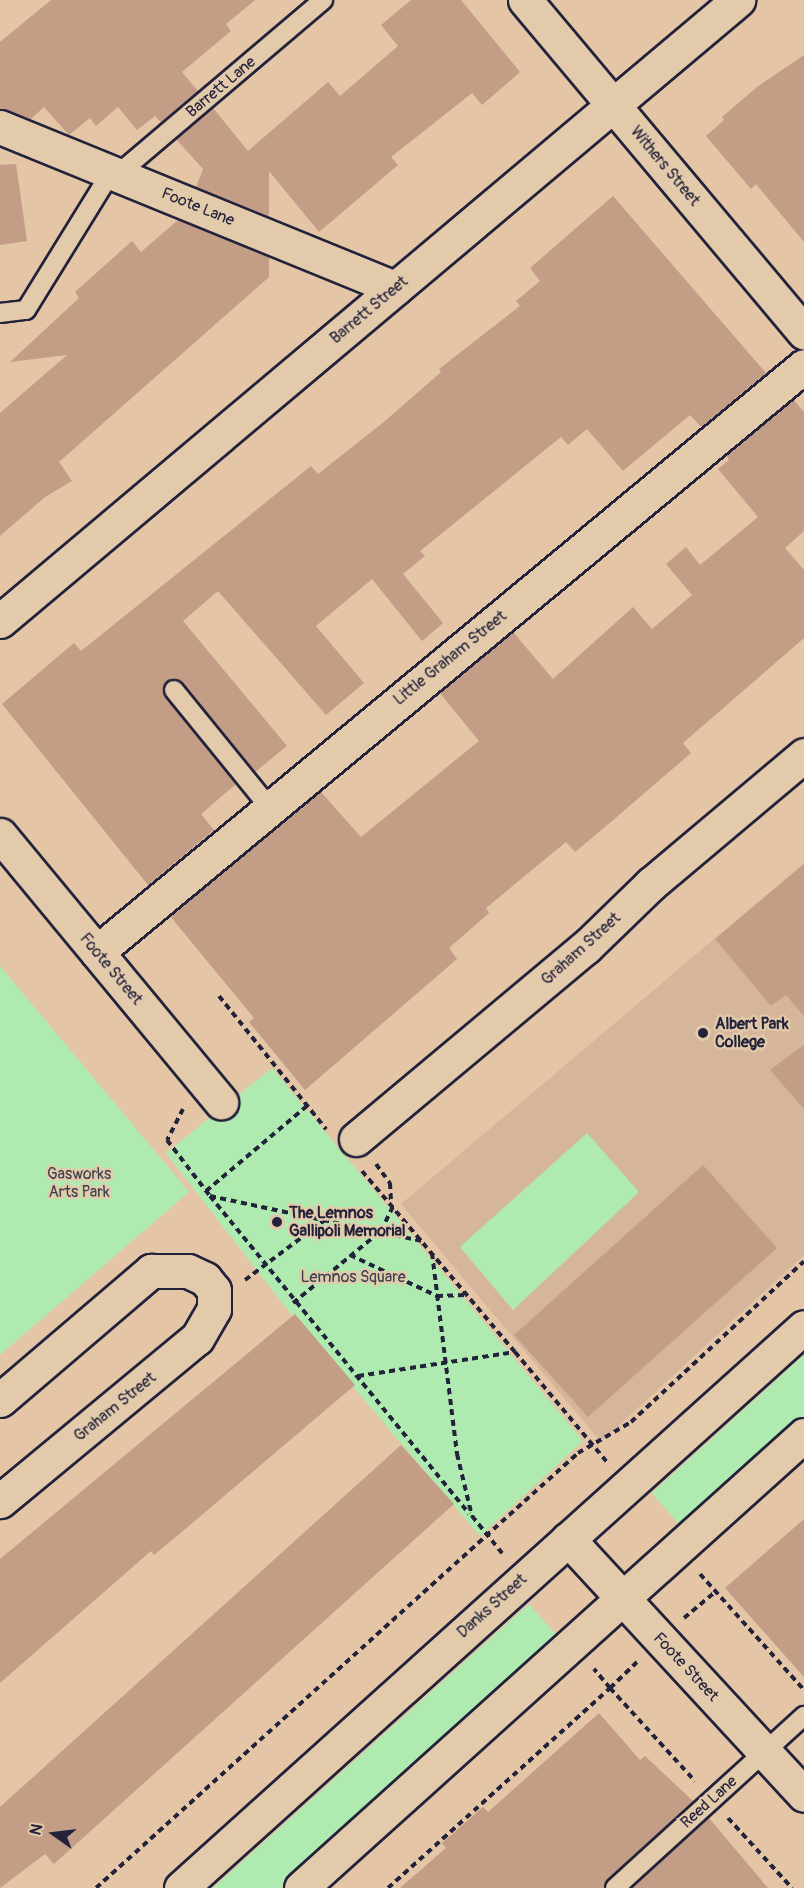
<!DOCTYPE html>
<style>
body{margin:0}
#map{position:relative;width:804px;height:1888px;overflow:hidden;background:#e4c5a5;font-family:Pangolin,sans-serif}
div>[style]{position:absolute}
.built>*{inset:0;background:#d6b69a}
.green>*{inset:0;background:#afebb1}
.building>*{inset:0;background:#c39d86}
.path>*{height:4px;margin-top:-2px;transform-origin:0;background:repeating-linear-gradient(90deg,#22223b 0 6px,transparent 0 10.5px)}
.roads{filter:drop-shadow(2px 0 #22223b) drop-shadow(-2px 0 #22223b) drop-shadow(0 2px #22223b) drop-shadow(0 -2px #22223b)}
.service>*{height:18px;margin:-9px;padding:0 9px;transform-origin:9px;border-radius:9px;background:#e3caab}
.minor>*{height:33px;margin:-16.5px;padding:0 16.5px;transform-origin:16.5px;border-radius:16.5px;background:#e3caab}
.dots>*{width:16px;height:16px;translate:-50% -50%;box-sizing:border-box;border:3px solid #e3caab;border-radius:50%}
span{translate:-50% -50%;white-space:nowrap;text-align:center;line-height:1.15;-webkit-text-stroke:4.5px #e3caab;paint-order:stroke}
.street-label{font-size:16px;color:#22223b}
.poi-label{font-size:16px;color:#22223b;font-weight:700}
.left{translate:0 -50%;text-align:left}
.park-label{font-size:16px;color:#37404d}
.north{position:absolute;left:24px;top:1804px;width:60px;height:60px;-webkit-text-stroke:4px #e3caab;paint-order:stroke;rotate:284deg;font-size:16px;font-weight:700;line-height:24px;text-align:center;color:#22223b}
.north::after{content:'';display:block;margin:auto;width:21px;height:27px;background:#22223b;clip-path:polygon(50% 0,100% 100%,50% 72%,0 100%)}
</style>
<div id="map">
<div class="built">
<i style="clip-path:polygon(804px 863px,804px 1255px,601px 1442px,401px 1204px)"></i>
</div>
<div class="green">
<i style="clip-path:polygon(0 966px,189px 1192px,0 1355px)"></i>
<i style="clip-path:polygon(272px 1068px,583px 1441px,480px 1536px,290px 1313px,166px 1153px)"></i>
<i style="clip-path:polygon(587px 1133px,639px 1192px,513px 1310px,460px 1247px)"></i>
<i style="clip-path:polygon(804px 1355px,804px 1419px,683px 1529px,652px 1493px)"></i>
<i style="clip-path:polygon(529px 1604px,560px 1639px,280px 1888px,213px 1888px)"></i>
</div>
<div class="building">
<i style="clip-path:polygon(51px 0,255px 0,226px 24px,231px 31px,182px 72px,198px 91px,161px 122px,155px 116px,137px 130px,118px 107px,96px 126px,90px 118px,69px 135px,44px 107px,31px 119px,0 109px,0 42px)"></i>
<i style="clip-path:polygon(411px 0,461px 0,520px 72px,482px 105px,472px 93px,433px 124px,391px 157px,398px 165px,319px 232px,269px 171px,269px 216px,196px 187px,203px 169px,176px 139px,213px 108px,248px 151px,328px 82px,340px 96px,398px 46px,381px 25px)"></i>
<i style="clip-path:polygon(804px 55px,804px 242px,756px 184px,751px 189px,706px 136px,724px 120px,722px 117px,757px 87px)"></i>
<i style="clip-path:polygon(16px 164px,27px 241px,0 245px,0 165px)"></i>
<i style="clip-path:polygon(613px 196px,766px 373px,701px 427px,690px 415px,623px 471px,587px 429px,568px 445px,561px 437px,420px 551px,425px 556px,403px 574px,443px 623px,422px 641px,372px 579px,316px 626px,364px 683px,326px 715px,218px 591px,183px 621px,287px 746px,255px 772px,183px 683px,173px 679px,166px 682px,165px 697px,236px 784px,201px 814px,214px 830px,148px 885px,2px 704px,74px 643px,81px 651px,311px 466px,318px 474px,385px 421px,441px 372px,439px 369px,520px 306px,516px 301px,540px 281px,530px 268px)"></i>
<i style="clip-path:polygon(178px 220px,269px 257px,269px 277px,59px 462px,72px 481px,45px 497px,0 536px,0 413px,67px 355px,10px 362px,79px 298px,75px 292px,132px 241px,141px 252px)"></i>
<i style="clip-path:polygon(793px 399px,804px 412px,804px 531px,785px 548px,804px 570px,804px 638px,683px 743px,691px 753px,612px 821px,575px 852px,566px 842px,486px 908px,489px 913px,449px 948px,457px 959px,305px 1090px,249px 1022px,254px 1018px,170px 916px,321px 792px,361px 837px,479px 741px,440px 693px,513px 632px,553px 679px,633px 607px,652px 629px,692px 595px,666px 564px,686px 547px,700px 565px,758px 517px,718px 469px,729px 460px,726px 455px)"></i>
<i style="clip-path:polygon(804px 864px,804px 1016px,786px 995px,771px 1006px,715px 939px)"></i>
<i style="clip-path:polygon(804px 1045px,804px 1109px,770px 1070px)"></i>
<i style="clip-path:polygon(703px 1165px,777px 1248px,588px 1417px,514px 1335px)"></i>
<i style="clip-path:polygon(295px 1314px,355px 1385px,177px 1536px,154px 1555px,151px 1551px,0 1683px,0 1559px)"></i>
<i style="clip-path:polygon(401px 1445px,454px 1504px,54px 1864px,45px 1854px,0 1888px,0 1807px)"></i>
<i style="clip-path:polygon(804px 1519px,804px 1677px,725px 1588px)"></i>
<i style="clip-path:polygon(599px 1713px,640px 1760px,645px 1756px,693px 1801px,607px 1880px,604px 1888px,400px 1888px,446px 1848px,442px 1843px,483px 1807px,488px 1812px)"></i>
<i style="clip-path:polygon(709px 1818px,768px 1888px,632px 1888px)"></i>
</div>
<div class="path">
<i style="left:219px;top:996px;width:171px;rotate:51.2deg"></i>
<i style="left:183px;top:1109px;width:35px;rotate:117deg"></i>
<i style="left:167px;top:1140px;width:71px;rotate:52.5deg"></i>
<i style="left:210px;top:1196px;width:217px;rotate:12deg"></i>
<i style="left:376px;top:1164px;width:24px;rotate:54deg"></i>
<i style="left:390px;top:1183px;width:20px;rotate:87deg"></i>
<i style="left:362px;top:1171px;width:237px;rotate:49.8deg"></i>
<i style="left:206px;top:1191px;width:133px;rotate:-40.1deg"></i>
<i style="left:210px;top:1196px;width:410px;rotate:50.8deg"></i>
<i style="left:432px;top:1253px;width:203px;rotate:82.9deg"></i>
<i style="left:457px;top:1454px;width:64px;rotate:76.4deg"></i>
<i style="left:472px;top:1516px;width:48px;rotate:51deg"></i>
<i style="left:350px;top:1255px;width:96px;rotate:25.2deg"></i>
<i style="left:437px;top:1296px;width:29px;rotate:-2deg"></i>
<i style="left:245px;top:1280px;width:100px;rotate:-36.9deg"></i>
<i style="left:293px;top:1303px;width:114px;rotate:-39.3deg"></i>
<i style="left:381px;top:1231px;width:28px;rotate:-64deg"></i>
<i style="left:358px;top:1376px;width:159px;rotate:-8.7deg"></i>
<i style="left:515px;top:1352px;width:143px;rotate:50.1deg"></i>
<i style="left:700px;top:1574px;width:156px;rotate:48.1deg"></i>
<i style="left:684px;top:1618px;width:39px;rotate:-40deg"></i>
<i style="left:637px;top:1662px;width:37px;rotate:136deg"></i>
<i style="left:610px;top:1688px;width:126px;rotate:47.6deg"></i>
<i style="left:728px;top:1818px;width:95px;rotate:47.6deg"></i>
<i style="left:96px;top:1888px;width:649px;rotate:-42.07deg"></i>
<i style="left:578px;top:1453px;width:61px;rotate:-30.3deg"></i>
<i style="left:631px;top:1422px;width:236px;rotate:-42.9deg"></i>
<i style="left:388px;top:1888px;width:299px;rotate:-42deg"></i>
<i style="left:610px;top:1688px;width:25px;rotate:-130deg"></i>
</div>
<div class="roads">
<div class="service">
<i style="left:118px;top:174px;width:269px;rotate:-40.3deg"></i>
<i style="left:0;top:313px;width:26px;rotate:-7deg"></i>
<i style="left:26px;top:310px;width:163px;rotate:-58.3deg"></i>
<i style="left:174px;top:690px;width:151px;rotate:50.9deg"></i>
<i style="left:615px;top:1888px;width:256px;rotate:-42.3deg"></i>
</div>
<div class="minor">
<i style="left:525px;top:0;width:434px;rotate:50deg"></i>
<i style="left:0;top:127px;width:427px;rotate:22.2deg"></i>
<i style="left:0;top:621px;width:965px;rotate:-40.08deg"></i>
<i style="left:0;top:835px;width:347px;rotate:50.4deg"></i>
<i style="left:97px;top:952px;width:918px;rotate:-39.65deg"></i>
<i style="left:356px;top:1139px;width:300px;rotate:-39.9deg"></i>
<i style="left:586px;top:947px;width:91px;rotate:-44.1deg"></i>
<i style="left:651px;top:884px;width:200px;rotate:-40.1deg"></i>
<i style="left:0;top:1400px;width:199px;rotate:-40.5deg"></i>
<i style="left:151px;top:1271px;width:37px"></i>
<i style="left:188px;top:1271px;width:19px;rotate:25deg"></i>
<i style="left:205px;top:1279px;width:14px;rotate:51deg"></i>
<i style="left:214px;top:1290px;width:19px;rotate:90deg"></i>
<i style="left:214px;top:1309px;width:34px;rotate:120deg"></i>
<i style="left:197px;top:1338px;width:256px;rotate:140.4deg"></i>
<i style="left:568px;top:1539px;width:348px;rotate:47.3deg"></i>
<i style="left:181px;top:1888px;width:838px;rotate:-42deg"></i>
<i style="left:301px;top:1888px;width:677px;rotate:-42.01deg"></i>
</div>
</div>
<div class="dots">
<i style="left:703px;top:1033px;background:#22223b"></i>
<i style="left:277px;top:1222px;background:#22223b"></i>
</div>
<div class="street-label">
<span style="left:221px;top:87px;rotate:-40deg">Barrett Lane</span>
<span style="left:665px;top:166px;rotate:50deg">Withers Street</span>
<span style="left:198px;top:207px;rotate:22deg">Foote Lane</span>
<span style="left:369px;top:310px;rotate:-40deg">Barrett Street</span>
<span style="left:450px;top:658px;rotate:-39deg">Little Graham Street</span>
<span style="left:581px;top:949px;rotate:-42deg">Graham Street</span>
<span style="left:111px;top:969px;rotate:50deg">Foote Street</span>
<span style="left:115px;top:1407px;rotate:-39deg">Graham Street</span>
<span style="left:492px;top:1606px;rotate:-42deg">Danks Street</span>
<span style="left:686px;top:1667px;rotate:47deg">Foote Street</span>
<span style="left:709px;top:1802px;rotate:-42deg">Reed Lane</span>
</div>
<div class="poi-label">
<span class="left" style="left:715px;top:1033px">Albert Park<br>College</span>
<span class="left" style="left:289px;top:1222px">The Lemnos<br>Gallipoli Memorial</span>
</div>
<div class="park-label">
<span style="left:79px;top:1183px">Gasworks<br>Arts Park</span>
<span style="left:353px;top:1277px">Lemnos Square</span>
</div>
<div class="north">N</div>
</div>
